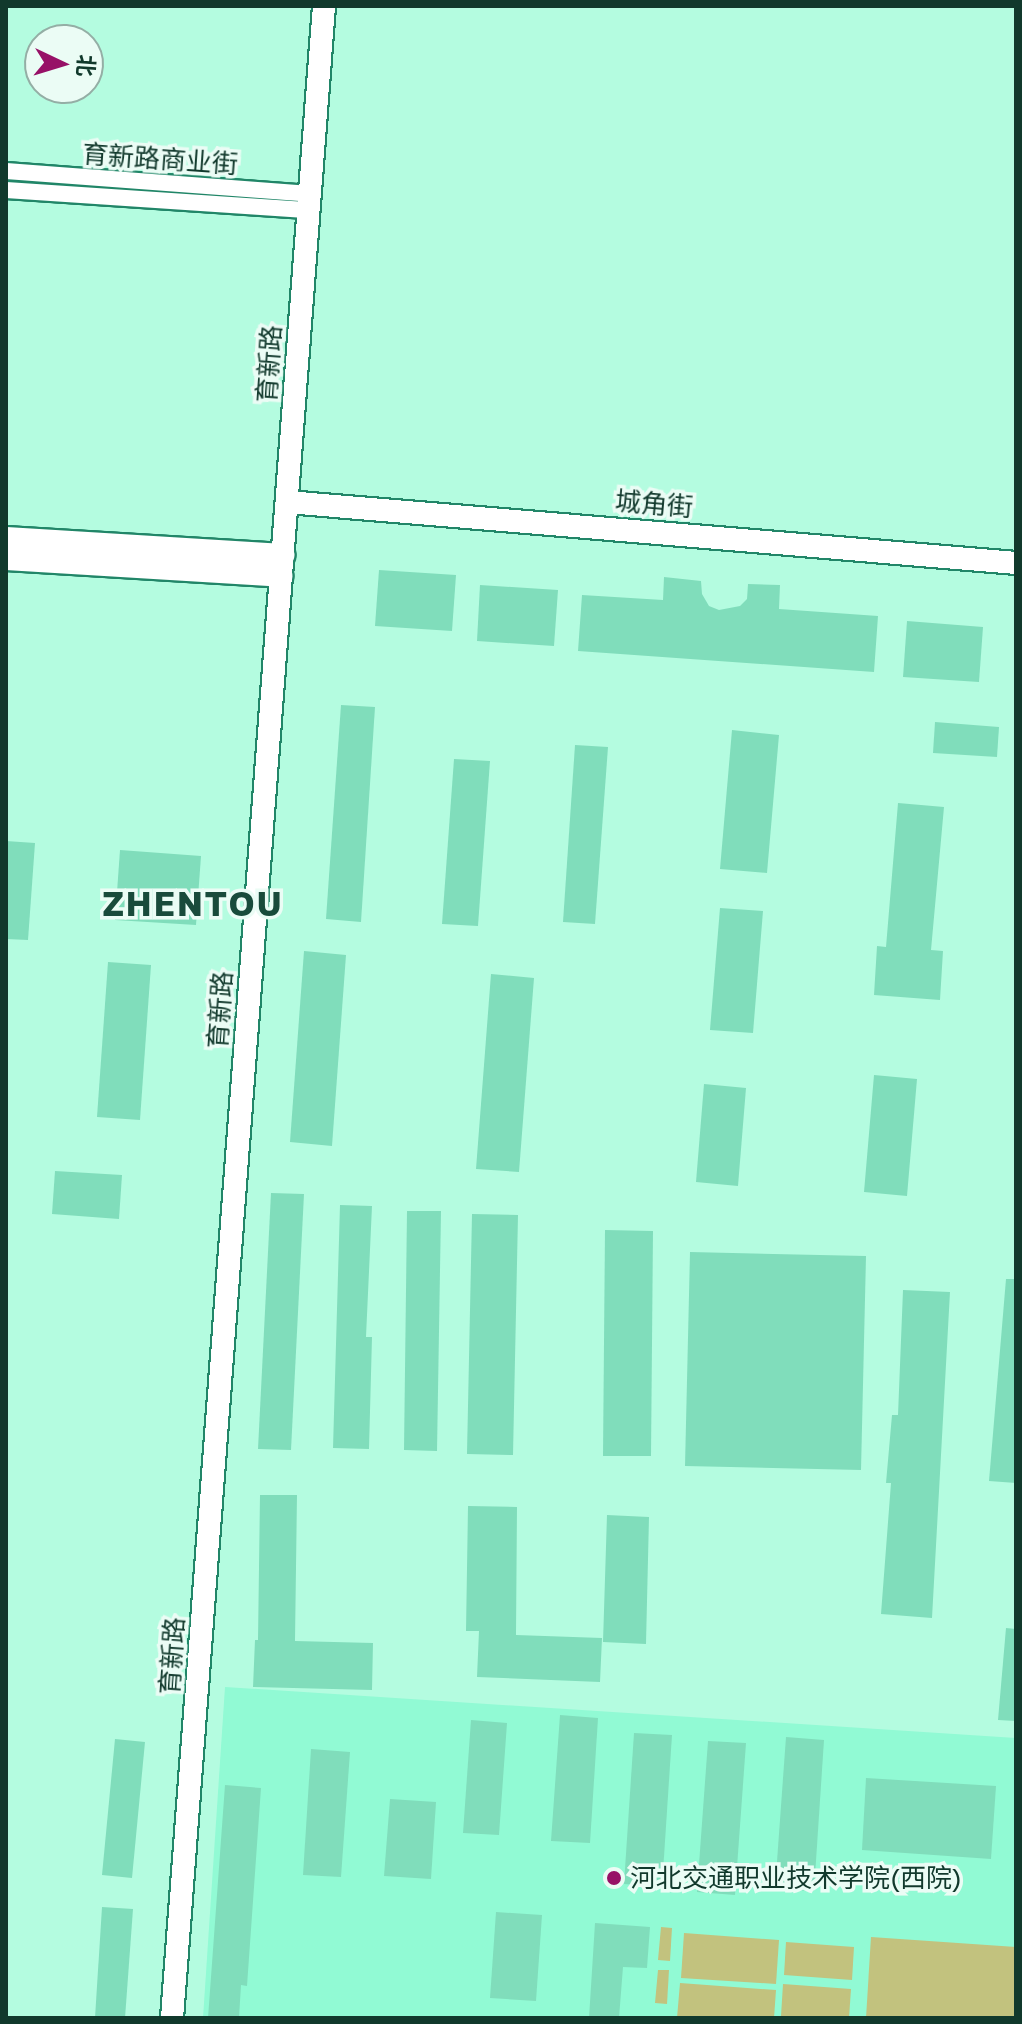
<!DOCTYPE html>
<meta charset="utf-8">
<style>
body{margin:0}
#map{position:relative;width:1022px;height:2024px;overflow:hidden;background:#b4fce0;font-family:"Golos Text","Noto Sans SC",sans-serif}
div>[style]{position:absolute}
.built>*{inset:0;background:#91fad4}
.green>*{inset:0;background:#c2c27e}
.building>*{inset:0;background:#80ddbb}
.roads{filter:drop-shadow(2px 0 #218668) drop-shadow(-2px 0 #218668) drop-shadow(0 2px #218668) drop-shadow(0 -2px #218668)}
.minor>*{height:16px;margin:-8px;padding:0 8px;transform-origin:8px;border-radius:8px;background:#fff}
.tertiary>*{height:22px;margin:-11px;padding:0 11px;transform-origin:11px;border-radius:11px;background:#fff}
.dots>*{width:22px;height:22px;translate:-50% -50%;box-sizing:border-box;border:4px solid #ebfcf5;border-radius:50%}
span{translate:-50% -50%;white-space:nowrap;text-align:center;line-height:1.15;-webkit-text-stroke:7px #ebfcf5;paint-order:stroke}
.street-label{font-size:26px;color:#11392c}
.poi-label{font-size:26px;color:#11392c}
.left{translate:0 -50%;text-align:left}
.district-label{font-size:34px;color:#194b3b;font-weight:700;letter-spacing:2px}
.frame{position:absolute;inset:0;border:8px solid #11392c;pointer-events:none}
.north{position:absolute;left:24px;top:24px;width:80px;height:80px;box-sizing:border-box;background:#ebfcf5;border:2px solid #94aea5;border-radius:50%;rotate:94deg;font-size:22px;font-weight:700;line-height:32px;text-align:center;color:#11392c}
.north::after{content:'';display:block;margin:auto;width:28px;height:36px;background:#971167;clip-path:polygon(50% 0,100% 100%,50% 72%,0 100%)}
</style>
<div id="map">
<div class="built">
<i style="clip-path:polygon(225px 1687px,1016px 1738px,1016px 2018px,203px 2018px)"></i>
</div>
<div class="green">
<i style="clip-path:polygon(661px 1927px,672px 1928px,670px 1961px,658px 1960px)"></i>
<i style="clip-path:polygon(684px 1933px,779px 1940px,776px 1984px,681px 1978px)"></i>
<i style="clip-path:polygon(871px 1937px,1016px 1947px,1016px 2018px,866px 2018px)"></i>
<i style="clip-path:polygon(786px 1942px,854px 1947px,852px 1980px,784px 1975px)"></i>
<i style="clip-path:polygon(658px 1970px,669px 1970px,667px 2004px,655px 2003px)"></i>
<i style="clip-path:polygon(680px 1983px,776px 1990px,774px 2018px,677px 2018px)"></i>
<i style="clip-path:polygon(783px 1984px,851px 1989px,849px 2018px,781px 2016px)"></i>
</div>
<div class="building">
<i style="clip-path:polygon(379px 570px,456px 575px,452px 631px,375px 626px)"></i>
<i style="clip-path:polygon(664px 577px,701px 581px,702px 594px,709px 606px,719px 610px,740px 606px,747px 599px,748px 584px,780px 585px,779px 609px,878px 616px,874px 672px,578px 651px,582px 595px,663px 600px)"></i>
<i style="clip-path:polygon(480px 585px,558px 590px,554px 646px,477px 641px)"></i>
<i style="clip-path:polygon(907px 621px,983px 627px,979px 682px,903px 677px)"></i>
<i style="clip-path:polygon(341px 705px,375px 707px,361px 922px,326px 919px)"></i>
<i style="clip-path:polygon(935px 722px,999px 727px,997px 757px,933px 753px)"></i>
<i style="clip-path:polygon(732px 730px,779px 735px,767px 873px,720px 869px)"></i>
<i style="clip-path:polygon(575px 745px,608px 747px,595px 924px,563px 922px)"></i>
<i style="clip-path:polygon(454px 759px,490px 761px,478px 926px,442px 924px)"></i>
<i style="clip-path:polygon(898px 803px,944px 807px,931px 950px,943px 951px,940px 1000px,874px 995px,877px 946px,886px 947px)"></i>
<i style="clip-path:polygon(6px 841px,35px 843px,28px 940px,6px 939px)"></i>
<i style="clip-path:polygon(120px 850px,201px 856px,196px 925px,115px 920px)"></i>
<i style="clip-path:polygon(720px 908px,763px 911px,753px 1033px,710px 1030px)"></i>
<i style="clip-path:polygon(304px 951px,346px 955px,332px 1146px,290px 1142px)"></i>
<i style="clip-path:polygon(108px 962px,151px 965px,140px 1120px,97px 1117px)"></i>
<i style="clip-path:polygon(491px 974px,534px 978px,519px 1172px,476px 1169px)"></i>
<i style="clip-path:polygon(874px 1075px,917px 1079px,907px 1196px,864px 1192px)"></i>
<i style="clip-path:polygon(704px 1084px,746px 1088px,738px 1186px,696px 1182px)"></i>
<i style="clip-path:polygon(55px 1171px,122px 1175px,119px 1219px,52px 1214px)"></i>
<i style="clip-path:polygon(271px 1193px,304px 1194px,291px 1450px,258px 1449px)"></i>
<i style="clip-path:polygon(340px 1205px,372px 1206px,366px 1337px,372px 1337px,369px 1449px,333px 1448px)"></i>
<i style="clip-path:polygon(407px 1211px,441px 1211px,437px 1451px,404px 1450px)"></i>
<i style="clip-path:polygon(472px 1214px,518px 1215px,513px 1455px,467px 1454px)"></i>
<i style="clip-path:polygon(605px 1230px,653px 1231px,651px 1456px,603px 1456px)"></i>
<i style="clip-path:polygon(690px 1252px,866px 1256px,861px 1470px,685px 1466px)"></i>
<i style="clip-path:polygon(1006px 1279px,1016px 1279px,1016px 1483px,989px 1481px)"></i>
<i style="clip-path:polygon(903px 1290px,950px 1292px,932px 1618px,881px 1614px,891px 1483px,886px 1483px,892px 1415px,898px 1415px)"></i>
<i style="clip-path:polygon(260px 1495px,297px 1495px,295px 1641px,373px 1643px,372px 1690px,253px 1687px,255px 1640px,258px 1640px)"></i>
<i style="clip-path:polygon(468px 1506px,517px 1507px,516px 1635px,602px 1638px,600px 1682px,477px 1677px,479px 1631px,466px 1631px)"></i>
<i style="clip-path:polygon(607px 1515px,649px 1517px,646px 1644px,603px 1642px)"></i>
<i style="clip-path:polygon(1006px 1628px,1016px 1629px,1016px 1721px,998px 1720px)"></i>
<i style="clip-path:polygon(560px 1715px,598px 1718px,590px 1843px,551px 1841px)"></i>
<i style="clip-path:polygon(471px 1720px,507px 1723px,499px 1835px,463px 1833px)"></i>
<i style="clip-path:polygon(634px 1733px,672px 1735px,662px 1887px,624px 1884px)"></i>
<i style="clip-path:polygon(786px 1737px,824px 1740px,814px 1891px,775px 1889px)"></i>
<i style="clip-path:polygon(115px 1739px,145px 1742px,132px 1878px,102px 1875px)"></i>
<i style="clip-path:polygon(708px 1741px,746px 1743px,735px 1895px,697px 1892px)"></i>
<i style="clip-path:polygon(311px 1749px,350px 1752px,341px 1877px,303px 1875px)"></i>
<i style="clip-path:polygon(866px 1778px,996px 1786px,991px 1859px,862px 1850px)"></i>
<i style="clip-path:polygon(225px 1785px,261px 1788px,247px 1986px,241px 1985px,239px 2018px,208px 2018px)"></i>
<i style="clip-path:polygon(390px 1799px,436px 1802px,431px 1879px,384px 1876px)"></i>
<i style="clip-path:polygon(102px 1907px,133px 1909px,125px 2018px,95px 2018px)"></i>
<i style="clip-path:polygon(496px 1912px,542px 1915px,536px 2001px,490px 1998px)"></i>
<i style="clip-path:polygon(595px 1923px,650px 1927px,647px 1968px,623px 1967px,619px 2018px,589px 2018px)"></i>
</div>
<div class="roads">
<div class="minor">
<i style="left:6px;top:171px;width:305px;rotate:4.3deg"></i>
<i style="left:6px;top:190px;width:304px;rotate:3.8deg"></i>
</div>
<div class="tertiary">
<i style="left:287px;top:502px;width:732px;rotate:4.78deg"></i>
<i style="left:6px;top:538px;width:278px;rotate:3.5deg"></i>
<i style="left:6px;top:559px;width:276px;rotate:3.5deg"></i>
<i style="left:172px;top:2018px;width:2018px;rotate:-85.68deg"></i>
</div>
</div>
<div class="dots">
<i style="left:614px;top:1878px;background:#971167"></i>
</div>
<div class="street-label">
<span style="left:160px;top:159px;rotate:4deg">育新路商业街</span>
<span style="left:269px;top:364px;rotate:-86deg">育新路</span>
<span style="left:654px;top:504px;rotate:5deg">城角街</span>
<span style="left:220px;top:1010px;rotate:-86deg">育新路</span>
<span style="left:172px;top:1656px;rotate:-86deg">育新路</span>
</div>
<div class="poi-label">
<span class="left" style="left:630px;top:1878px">河北交通职业技术学院(西院)</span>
</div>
<div class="district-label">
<span style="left:193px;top:904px">ZHENTOU</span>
</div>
<div class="frame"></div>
<div class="north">北</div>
</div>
